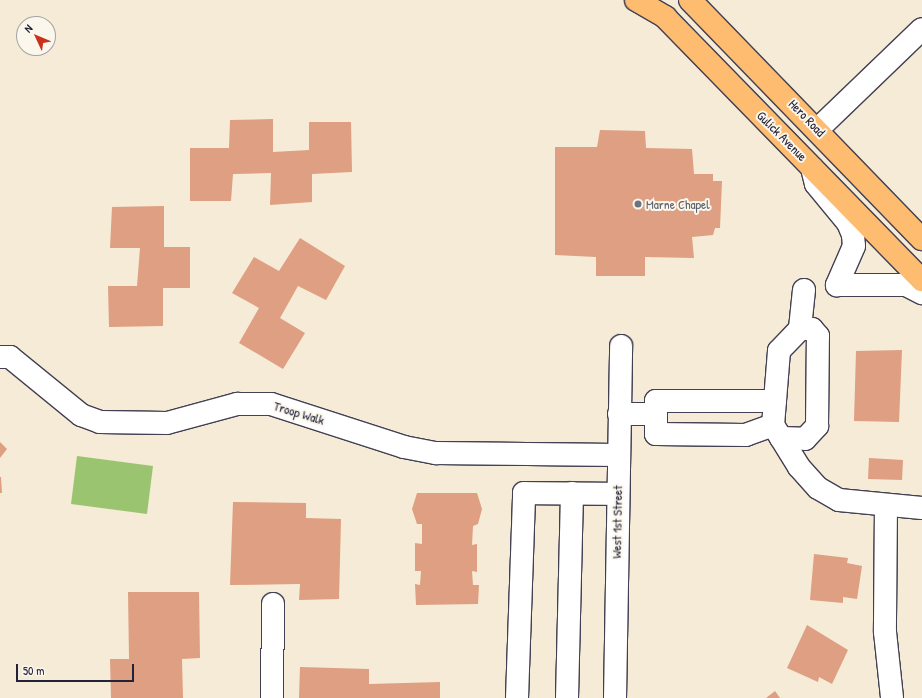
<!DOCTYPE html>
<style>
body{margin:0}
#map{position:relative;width:922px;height:698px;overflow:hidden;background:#f6ebd6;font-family:"Patrick Hand",sans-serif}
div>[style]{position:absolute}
.green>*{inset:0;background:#9bc470}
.building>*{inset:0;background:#de9f82}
.roads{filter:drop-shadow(1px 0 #424052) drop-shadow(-1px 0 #424052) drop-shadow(0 1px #424052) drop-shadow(0 -1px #424052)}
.minor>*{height:22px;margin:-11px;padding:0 11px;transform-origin:11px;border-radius:11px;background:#fff}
.major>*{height:22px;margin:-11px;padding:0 11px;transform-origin:11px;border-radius:11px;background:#fdbc70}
.dots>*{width:11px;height:11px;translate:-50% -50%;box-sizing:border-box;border:2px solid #fbf7ec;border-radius:50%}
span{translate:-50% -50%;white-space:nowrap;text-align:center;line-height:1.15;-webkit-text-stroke:4px #fbf7ec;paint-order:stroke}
.street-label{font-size:13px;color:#22223b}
.worship-label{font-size:13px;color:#5b616d}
.left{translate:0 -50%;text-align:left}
.north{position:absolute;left:16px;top:16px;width:40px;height:40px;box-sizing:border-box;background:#fbf7ec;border:1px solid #a4a2a5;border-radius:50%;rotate:314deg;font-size:11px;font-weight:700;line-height:16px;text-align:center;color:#22223b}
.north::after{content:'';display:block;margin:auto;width:14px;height:18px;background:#c8321e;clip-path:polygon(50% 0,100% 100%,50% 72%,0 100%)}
.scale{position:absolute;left:16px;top:664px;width:118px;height:18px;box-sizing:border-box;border:2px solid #22223b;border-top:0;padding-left:5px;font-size:12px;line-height:14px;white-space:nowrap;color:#22223b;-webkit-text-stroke:3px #fbf7ec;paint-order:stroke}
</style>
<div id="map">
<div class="green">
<i style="clip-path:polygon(77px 456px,153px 466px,147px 514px,71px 504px)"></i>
</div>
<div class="building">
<i style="clip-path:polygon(273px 119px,273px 152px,309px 150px,309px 122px,351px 122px,352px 172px,312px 174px,312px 202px,270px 205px,271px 173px,233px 174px,231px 201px,190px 201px,190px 148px,229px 148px,230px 120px)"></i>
<i style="clip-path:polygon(600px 130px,645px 131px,646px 148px,692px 149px,694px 174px,713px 174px,713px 181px,722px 181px,720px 228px,715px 228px,713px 235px,692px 237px,694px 258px,645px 257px,645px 276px,596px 276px,596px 257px,555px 255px,555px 147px,597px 147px)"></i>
<i style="clip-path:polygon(164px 206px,164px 247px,190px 247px,190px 288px,163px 288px,163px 326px,109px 327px,108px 286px,137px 286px,140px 248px,110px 248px,112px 207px)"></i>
<i style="clip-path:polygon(300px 238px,345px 266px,326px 300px,298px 286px,280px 318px,305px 333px,283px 369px,239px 343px,259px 308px,232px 293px,254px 257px,279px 271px)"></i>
<i style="clip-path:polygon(902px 350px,899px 422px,854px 421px,856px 351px)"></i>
<i style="clip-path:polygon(0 442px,7px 449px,0 458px)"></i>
<i style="clip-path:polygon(869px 458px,903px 460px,902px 480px,868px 479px)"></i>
<i style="clip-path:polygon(0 477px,1px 477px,2px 493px,0 493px)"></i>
<i style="clip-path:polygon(417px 493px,477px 493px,482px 509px,478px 524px,473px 526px,472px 545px,477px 544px,477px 572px,472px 571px,473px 585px,479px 585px,478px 604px,416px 605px,415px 584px,420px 585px,421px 571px,415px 571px,415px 543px,422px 544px,422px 524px,417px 524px,412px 509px)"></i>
<i style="clip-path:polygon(233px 502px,306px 503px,306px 518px,341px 519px,339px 599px,299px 600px,300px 584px,230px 585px)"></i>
<i style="clip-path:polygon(814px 554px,848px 558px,847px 563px,862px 566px,857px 599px,843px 597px,843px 603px,810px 600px)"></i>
<i style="clip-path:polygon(128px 592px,199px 592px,200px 658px,182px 659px,183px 698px,111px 698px,110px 659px,129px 659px)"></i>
<i style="clip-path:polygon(807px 625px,848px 650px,832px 684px,819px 677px,818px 682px,787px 668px)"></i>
<i style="clip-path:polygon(300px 667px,369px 669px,369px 684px,440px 682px,440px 698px,299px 698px)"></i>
<i style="clip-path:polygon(775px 691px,780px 698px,766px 698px)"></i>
</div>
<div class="roads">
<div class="minor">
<i style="left:818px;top:129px;width:144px;rotate:-43.9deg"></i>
<i style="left:812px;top:168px;width:16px;rotate:76deg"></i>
<i style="left:816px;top:184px;width:50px;rotate:50.6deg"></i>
<i style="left:848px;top:223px;width:13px;rotate:67deg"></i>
<i style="left:853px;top:235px;width:11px;rotate:85deg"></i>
<i style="left:854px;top:246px;width:43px;rotate:113.6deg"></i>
<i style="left:837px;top:285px;width:69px"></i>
<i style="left:906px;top:285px;width:18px;rotate:27deg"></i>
<i style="left:804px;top:290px;width:39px;rotate:96deg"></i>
<i style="left:800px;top:329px;width:30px;rotate:134deg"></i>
<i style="left:779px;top:351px;width:74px;rotate:94.6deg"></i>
<i style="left:773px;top:425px;width:49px;rotate:58.2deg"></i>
<i style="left:799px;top:467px;width:28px;rotate:48deg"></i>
<i style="left:818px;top:488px;width:24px;rotate:30deg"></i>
<i style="left:839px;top:500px;width:83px;rotate:5.5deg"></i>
<i style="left:0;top:357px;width:10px"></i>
<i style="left:10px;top:357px;width:92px;rotate:39.2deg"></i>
<i style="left:81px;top:415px;width:20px;rotate:20deg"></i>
<i style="left:100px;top:422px;width:67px;rotate:0.9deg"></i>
<i style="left:167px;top:423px;width:73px;rotate:-15.2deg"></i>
<i style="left:237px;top:404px;width:34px"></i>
<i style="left:271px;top:404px;width:140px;rotate:17.9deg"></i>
<i style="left:404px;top:447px;width:33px;rotate:11deg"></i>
<i style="left:436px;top:453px;width:182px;rotate:0.6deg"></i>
<i style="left:619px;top:414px;width:37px"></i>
<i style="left:773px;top:425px;width:29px;rotate:160deg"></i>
<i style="left:746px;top:435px;width:90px;rotate:-179.4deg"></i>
<i style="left:656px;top:434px;width:33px;rotate:-90deg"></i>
<i style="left:656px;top:401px;width:119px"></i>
<i style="left:781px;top:438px;width:24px;rotate:2deg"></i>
<i style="left:805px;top:439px;width:18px;rotate:-47deg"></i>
<i style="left:817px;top:426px;width:90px;rotate:-89.4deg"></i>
<i style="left:818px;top:336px;width:9px;rotate:-131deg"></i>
<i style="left:812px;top:329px;width:12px;rotate:180deg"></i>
<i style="left:886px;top:505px;width:127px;rotate:90.5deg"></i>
<i style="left:885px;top:632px;width:66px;rotate:83.9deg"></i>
<i style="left:272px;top:698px;width:94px;rotate:-89.4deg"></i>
<i style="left:517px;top:698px;width:205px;rotate:-88deg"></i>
<i style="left:524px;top:493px;width:94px;rotate:0.6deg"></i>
<i style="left:567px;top:698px;width:205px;rotate:-88.6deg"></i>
<i style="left:615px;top:698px;width:352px;rotate:-89deg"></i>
</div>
<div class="major">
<i style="left:636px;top:0;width:34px;rotate:30deg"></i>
<i style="left:665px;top:17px;width:368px;rotate:45.7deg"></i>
<i style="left:690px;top:0;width:333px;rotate:45.9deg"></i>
</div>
</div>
<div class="dots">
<i style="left:638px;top:204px;background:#6b7280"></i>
</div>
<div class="street-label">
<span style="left:807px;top:118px;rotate:46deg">Hero Road</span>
<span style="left:782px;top:136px;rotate:45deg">Gulick Avenue</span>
<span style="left:299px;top:413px;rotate:17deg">Troop Walk</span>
<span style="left:617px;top:522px;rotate:-89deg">West 1st Street</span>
</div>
<div class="worship-label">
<span class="left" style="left:646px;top:204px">Marne Chapel</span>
</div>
<div class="north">N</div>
<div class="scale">50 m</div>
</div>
